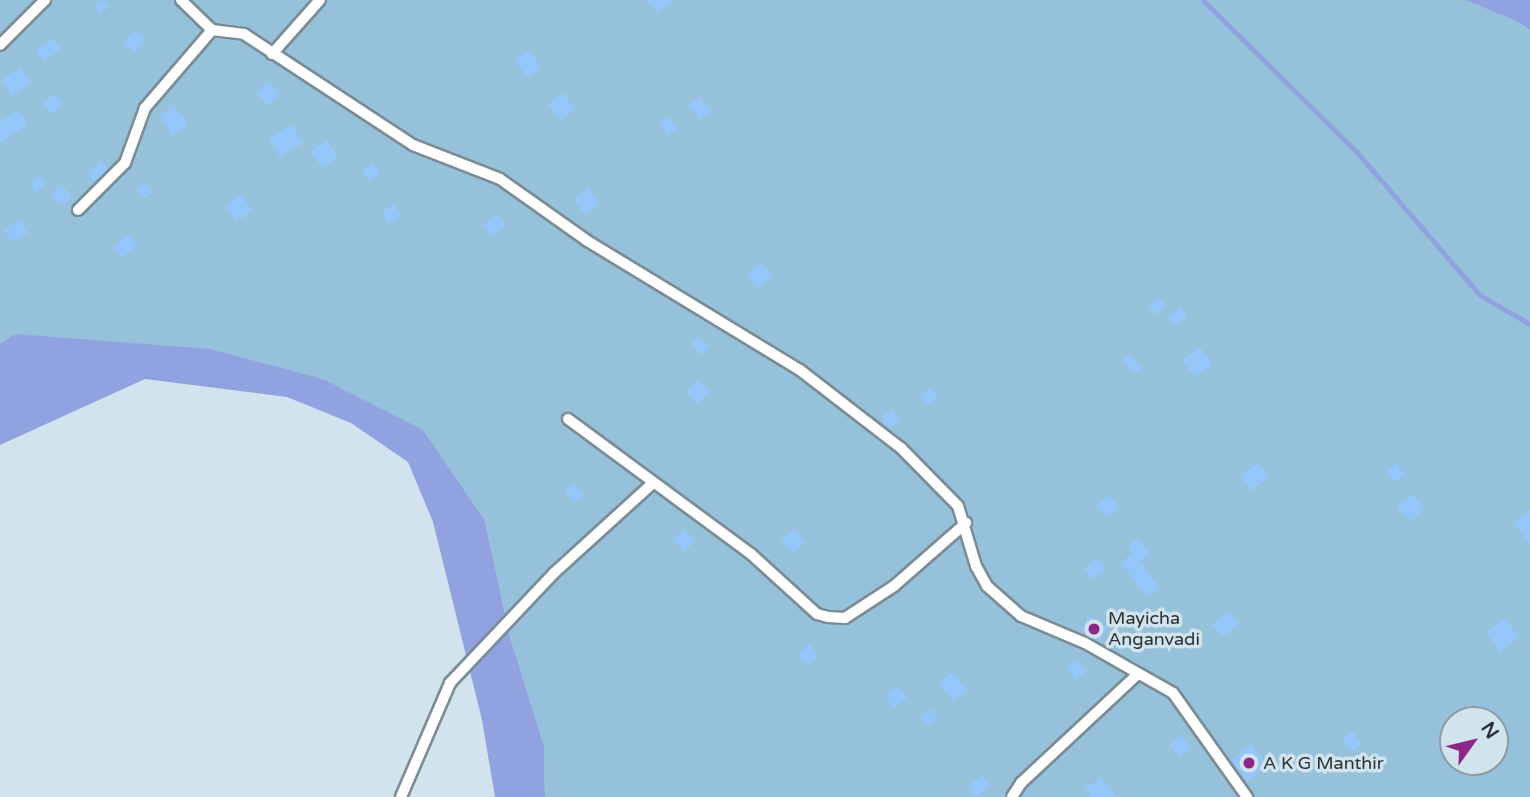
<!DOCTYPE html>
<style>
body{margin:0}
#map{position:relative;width:1530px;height:797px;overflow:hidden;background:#d1e3ec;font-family:"Varela Round",sans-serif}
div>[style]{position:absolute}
.green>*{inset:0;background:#95c2da}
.water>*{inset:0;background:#90a3e0}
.stream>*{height:4.5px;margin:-2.25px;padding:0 2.25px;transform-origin:2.25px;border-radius:2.25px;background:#90a3e0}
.building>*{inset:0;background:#95c6fa}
.roads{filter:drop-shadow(2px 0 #7c8c95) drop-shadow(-2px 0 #7c8c95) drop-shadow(0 2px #7c8c95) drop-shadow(0 -2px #7c8c95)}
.minor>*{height:10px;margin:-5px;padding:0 5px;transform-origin:5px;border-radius:5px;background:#fff}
.dots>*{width:19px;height:19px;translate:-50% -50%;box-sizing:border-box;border:4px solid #d1e3ec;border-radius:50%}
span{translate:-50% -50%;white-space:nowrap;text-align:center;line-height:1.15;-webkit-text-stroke:7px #d1e3ec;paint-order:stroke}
.poi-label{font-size:18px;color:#2a3134}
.left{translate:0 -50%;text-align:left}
.north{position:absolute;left:1439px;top:706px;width:70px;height:70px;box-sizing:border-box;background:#d1e3ec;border:2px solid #8e9ca2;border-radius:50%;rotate:56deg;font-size:19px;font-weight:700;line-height:28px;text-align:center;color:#2a3134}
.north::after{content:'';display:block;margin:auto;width:24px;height:32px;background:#8e268a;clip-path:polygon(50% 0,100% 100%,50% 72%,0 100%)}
</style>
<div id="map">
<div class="green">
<i style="clip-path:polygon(evenodd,0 0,1465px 0,1518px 22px,1530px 30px,1530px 797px,545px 797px,544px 746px,510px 637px,485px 521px,323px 379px,0 344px,0 0,1453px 720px,1495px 720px,1495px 762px,1453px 762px,1453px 720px)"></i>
</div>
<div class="water">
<i style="clip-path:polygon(1465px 0,1530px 0,1530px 30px,1518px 22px)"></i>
<i style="clip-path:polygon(15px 334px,210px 349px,323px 379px,423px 430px,485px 521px,510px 637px,544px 746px,545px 797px,495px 797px,482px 720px,433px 522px,408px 462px,351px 423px,287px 397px,145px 379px,0 445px,0 344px)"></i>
</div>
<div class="stream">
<i style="left:1203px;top:0;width:216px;rotate:44.6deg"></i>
<i style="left:1357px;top:152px;width:189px;rotate:49.3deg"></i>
<i style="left:1480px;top:295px;width:58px;rotate:30.1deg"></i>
</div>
<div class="building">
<i style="clip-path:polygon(106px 0,110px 7px,100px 14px,94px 5px)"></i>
<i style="clip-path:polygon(647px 0,675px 0,657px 13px)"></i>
<i style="clip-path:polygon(133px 31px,145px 38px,136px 52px,124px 44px)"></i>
<i style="clip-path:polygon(52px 38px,61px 48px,45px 62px,36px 51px)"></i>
<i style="clip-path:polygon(529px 50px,542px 68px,528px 78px,515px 60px)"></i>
<i style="clip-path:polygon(20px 67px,31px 83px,12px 96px,1px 80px)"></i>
<i style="clip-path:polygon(267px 81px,281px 93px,270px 106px,256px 94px)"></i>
<i style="clip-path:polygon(563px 93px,575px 110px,560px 121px,548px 104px)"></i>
<i style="clip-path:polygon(53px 94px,63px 103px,53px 114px,43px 105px)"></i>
<i style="clip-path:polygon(700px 97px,711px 111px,699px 120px,688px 105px)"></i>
<i style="clip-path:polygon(174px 105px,188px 124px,173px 135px,159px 116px)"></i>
<i style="clip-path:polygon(18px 110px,28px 124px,0 143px,0 122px)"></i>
<i style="clip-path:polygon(669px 117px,678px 129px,668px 136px,659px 124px)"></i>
<i style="clip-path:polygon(292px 125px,303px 143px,280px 157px,269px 138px)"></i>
<i style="clip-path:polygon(327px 140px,338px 157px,322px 168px,311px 151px)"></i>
<i style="clip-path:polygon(101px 160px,108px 169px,95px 182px,87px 173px)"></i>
<i style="clip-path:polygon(372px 162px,380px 173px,370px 181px,362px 171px)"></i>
<i style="clip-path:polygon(39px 176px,46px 184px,36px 193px,29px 184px)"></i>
<i style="clip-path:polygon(144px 182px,152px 193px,144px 199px,136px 189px)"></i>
<i style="clip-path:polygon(61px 185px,72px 196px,61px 206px,50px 195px)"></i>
<i style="clip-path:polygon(588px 188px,600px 204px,585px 215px,573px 199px)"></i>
<i style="clip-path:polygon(241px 194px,252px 211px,236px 222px,225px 206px)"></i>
<i style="clip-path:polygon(395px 204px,401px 216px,388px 223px,382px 211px)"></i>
<i style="clip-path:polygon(498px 214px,506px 226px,491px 236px,483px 225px)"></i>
<i style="clip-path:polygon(20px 220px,28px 233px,12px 242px,4px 229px)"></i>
<i style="clip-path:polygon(129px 234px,137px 246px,121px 258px,113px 246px)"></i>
<i style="clip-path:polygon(762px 263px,773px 277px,757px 288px,747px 274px)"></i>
<i style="clip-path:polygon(1160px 298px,1166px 307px,1156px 315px,1149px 306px)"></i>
<i style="clip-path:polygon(1181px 307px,1187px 316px,1174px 326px,1168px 317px)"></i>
<i style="clip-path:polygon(697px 337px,710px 345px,703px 355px,691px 346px)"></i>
<i style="clip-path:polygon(1200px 347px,1212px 364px,1195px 377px,1182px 360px)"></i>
<i style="clip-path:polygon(1130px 353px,1142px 368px,1133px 374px,1122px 359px)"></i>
<i style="clip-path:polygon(698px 380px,710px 391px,698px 404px,686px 392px)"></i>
<i style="clip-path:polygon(931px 388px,938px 398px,927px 406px,919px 396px)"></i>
<i style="clip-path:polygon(892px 409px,901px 421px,889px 429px,881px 418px)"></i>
<i style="clip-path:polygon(1258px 463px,1269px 477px,1251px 491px,1241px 476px)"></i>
<i style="clip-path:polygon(1396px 463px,1405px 475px,1394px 482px,1386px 471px)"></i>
<i style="clip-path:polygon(574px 483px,584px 494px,574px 503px,565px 492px)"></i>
<i style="clip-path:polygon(1413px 494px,1425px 510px,1409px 522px,1397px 506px)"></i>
<i style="clip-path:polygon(1110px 495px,1119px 508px,1107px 518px,1097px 505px)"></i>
<i style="clip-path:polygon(1530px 510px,1530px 545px,1514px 522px)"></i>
<i style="clip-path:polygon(684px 529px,695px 541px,684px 552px,673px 539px)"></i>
<i style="clip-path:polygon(794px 529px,805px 542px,793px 553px,781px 541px)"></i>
<i style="clip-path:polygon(1139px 538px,1150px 554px,1140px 561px,1159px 588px,1146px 597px,1121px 562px,1133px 553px,1128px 546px)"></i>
<i style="clip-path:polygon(1097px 558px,1105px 570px,1092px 579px,1084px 568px)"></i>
<i style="clip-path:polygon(1230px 611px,1239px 624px,1222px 637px,1212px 624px)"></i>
<i style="clip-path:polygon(1088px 617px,1107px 627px,1100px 640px,1081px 631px)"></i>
<i style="clip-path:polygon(1505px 618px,1519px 638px,1500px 652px,1486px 632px)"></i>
<i style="clip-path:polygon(810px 644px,819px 657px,807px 666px,798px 653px)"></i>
<i style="clip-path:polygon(1078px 659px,1087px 671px,1075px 680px,1066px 667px)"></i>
<i style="clip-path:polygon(953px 672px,967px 691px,953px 701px,939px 682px)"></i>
<i style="clip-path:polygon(898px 686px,907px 698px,894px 708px,885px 696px)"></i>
<i style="clip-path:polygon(931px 709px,938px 719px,927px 726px,920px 717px)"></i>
<i style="clip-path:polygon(1352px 731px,1362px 744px,1351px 752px,1342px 739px)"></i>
<i style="clip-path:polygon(1181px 735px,1191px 749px,1179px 758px,1169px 744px)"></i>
<i style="clip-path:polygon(1251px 744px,1267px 765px,1247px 781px,1231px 760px)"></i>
<i style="clip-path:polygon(983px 775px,990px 786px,975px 797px,967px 787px)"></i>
<i style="clip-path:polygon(1101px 777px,1115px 797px,1091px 797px,1085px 789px)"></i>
</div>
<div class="roads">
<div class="minor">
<i style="left:181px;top:0;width:43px;rotate:44.1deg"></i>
<i style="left:212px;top:30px;width:32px;rotate:7deg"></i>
<i style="left:244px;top:34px;width:202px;rotate:33.3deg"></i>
<i style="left:413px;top:145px;width:93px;rotate:21.3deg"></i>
<i style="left:500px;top:179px;width:105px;rotate:35.3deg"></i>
<i style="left:586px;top:240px;width:250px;rotate:31.3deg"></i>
<i style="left:800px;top:370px;width:128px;rotate:37.7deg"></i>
<i style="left:901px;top:448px;width:81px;rotate:45.5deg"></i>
<i style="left:958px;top:506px;width:63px;rotate:73.3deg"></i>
<i style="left:976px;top:566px;width:23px;rotate:61deg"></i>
<i style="left:987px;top:586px;width:45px;rotate:41.4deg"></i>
<i style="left:1021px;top:616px;width:69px;rotate:22.9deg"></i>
<i style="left:1085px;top:643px;width:101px;rotate:29.6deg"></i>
<i style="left:1173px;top:693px;width:128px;rotate:54.6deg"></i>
<i style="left:0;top:45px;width:64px;rotate:-45deg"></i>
<i style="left:272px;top:54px;width:72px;rotate:-48.4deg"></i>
<i style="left:78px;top:210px;width:66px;rotate:-45deg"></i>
<i style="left:125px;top:163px;width:59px;rotate:-70deg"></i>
<i style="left:145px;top:108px;width:103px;rotate:-49.3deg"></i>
<i style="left:568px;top:419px;width:227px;rotate:36.4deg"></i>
<i style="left:751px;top:554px;width:89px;rotate:42.3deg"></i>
<i style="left:817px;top:614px;width:11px;rotate:15deg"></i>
<i style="left:828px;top:617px;width:17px;rotate:3deg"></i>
<i style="left:845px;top:618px;width:59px;rotate:-33.1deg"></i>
<i style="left:894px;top:586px;width:96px;rotate:-41.2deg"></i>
<i style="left:401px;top:797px;width:124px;rotate:-66.7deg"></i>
<i style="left:450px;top:683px;width:151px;rotate:-46.6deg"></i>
<i style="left:554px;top:573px;width:134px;rotate:-42.3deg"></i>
<i style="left:1012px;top:797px;width:17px;rotate:-57deg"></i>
<i style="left:1021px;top:783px;width:160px;rotate:-43deg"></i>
</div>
</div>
<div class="dots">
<i style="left:1094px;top:629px;background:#8e268a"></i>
<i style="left:1249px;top:763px;background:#8e268a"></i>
</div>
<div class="poi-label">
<span class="left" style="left:1108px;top:629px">Mayicha<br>Anganvadi</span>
<span class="left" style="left:1263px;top:763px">A K G Manthir</span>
</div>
<div class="north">N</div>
</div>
